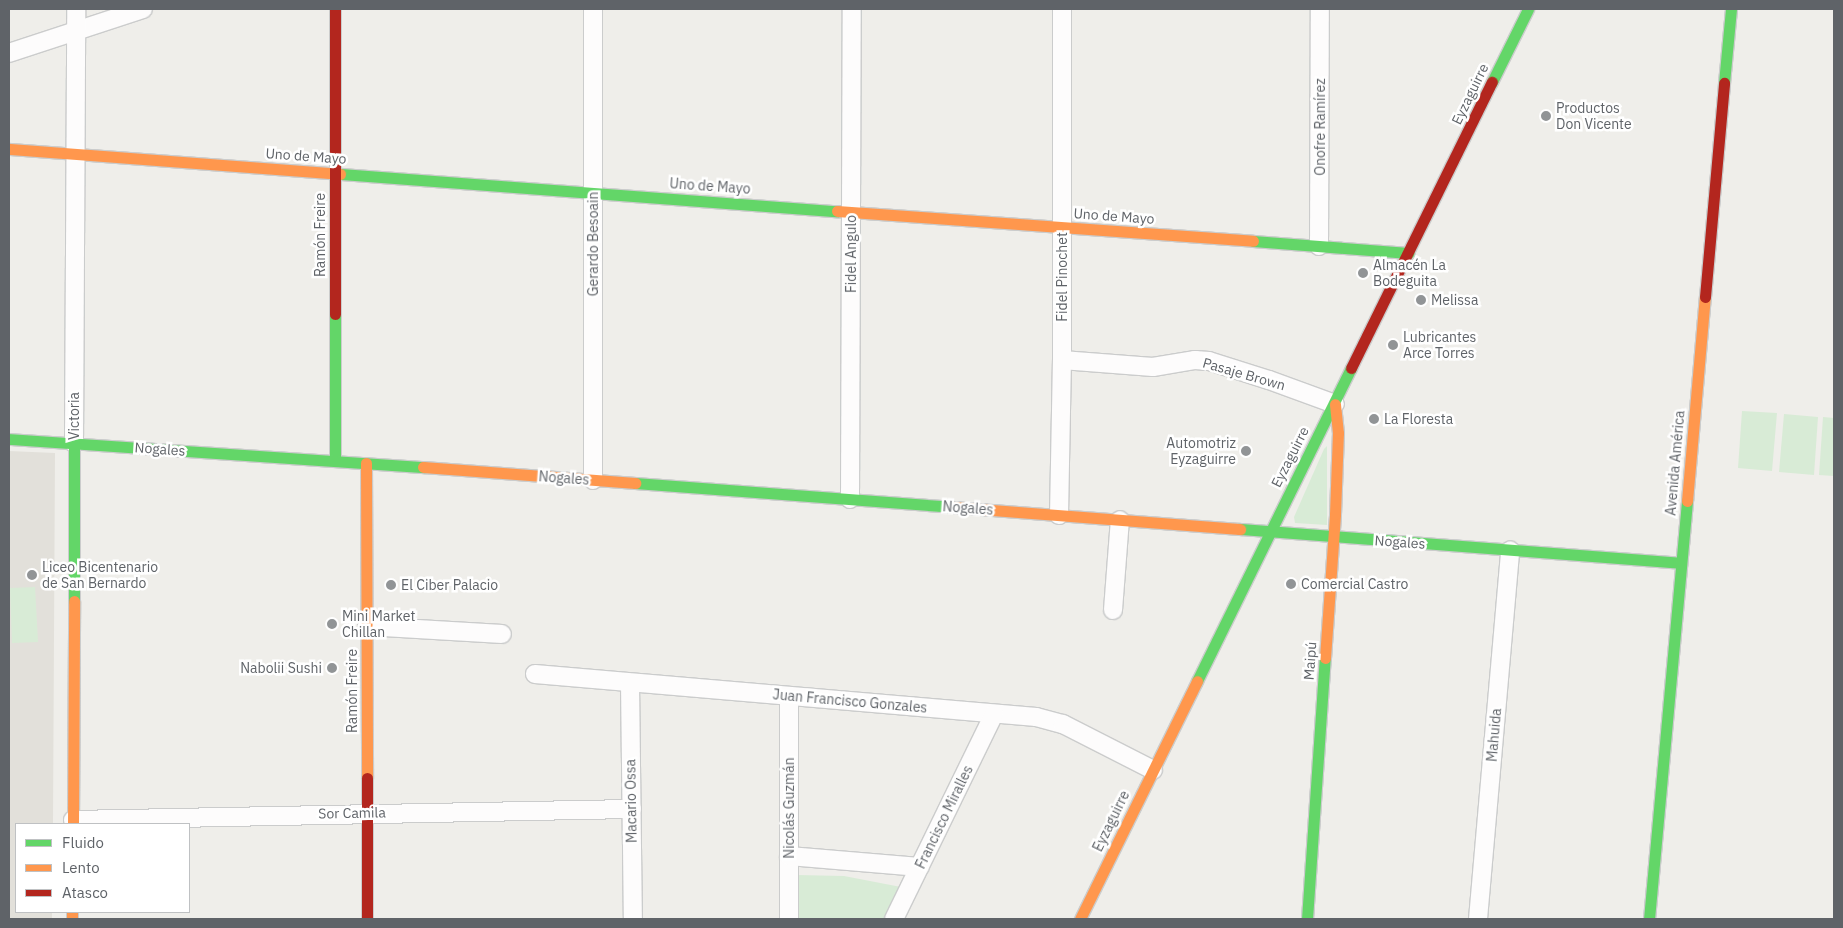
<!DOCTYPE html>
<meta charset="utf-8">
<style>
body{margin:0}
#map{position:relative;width:1843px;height:928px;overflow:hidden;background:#efeeea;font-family:"IBM Plex Sans",sans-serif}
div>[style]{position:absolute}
.education>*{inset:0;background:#e2e0da}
.green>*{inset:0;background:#d8ebd6}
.roads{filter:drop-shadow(1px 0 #cbcccc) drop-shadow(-1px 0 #cbcccc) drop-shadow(0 1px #cbcccc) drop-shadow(0 -1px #cbcccc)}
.street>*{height:18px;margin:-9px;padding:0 9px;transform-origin:9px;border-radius:9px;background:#fdfcfc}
.fast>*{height:11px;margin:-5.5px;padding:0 5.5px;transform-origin:5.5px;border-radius:5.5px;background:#63d668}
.slow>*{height:11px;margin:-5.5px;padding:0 5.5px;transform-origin:5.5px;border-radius:5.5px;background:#ff974d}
.jam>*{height:11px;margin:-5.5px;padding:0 5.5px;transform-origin:5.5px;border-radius:5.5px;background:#b3261e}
.dots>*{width:14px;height:14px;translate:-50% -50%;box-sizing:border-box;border:2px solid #fff;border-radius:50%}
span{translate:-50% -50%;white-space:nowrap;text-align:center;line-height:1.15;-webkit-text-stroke:5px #fff;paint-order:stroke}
.street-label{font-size:14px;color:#5f6368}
.poi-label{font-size:14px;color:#5f6368}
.left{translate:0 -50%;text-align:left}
.right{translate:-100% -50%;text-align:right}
.frame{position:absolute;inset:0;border:10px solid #5f6368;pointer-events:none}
.legend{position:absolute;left:15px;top:823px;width:175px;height:90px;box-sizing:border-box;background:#fff;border:1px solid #bfc1c3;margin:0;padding:6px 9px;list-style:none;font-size:15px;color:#5f6368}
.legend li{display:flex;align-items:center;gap:10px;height:25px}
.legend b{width:25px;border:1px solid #bfc1c3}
</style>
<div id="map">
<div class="education">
<i style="clip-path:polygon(9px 451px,55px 453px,53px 824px,16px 824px,16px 912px,52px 912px,52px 919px,9px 919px)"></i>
</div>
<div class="green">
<i style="clip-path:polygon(1742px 411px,1777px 413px,1772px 471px,1738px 468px)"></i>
<i style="clip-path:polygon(1784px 414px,1818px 417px,1814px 475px,1779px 472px)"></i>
<i style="clip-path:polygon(1823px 417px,1834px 418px,1834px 476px,1819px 475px)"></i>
<i style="clip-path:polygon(1327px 446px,1327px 525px,1295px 523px,1294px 517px,1324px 449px)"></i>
<i style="clip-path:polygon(35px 587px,38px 642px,12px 643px,10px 588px)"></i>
<i style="clip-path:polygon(797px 875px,844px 876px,901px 887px,884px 919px,799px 919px)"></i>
</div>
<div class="roads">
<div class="street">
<i style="left:9px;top:53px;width:141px;rotate:-18.2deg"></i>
<i style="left:1319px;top:246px;width:237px;rotate:-89.8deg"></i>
<i style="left:1062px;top:360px;width:91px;rotate:4.4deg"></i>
<i style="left:1153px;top:367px;width:43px;rotate:-9.5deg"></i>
<i style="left:1195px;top:360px;width:14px;rotate:4deg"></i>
<i style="left:1209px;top:361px;width:63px;rotate:17.6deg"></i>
<i style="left:1269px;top:380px;width:70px;rotate:20deg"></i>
<i style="left:74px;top:443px;width:434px;rotate:-89.7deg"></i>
<i style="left:593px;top:480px;width:471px;rotate:-90deg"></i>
<i style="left:850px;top:499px;width:490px;rotate:-89.8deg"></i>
<i style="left:1059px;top:515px;width:155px;rotate:-88.9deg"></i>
<i style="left:1062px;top:360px;width:351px;rotate:-90deg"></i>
<i style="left:1113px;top:610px;width:90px;rotate:-85.6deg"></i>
<i style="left:367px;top:626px;width:135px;rotate:3.4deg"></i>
<i style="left:535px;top:674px;width:503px;rotate:4.91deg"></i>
<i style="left:1036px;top:717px;width:28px;rotate:15deg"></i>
<i style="left:1063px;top:724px;width:101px;rotate:27.1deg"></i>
<i style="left:630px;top:683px;width:236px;rotate:89.3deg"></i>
<i style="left:789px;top:696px;width:223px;rotate:90deg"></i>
<i style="left:73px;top:820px;width:559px;rotate:-1.13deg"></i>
<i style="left:789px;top:856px;width:131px;rotate:4.8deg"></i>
<i style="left:894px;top:919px;width:228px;rotate:-64deg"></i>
<i style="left:1478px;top:919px;width:370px;rotate:-85deg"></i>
</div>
<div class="fast">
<i style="left:1492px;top:82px;width:81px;rotate:-63.7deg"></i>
<i style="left:1724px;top:83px;width:74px;rotate:-84.6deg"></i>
<i style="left:340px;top:174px;width:498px;rotate:4.3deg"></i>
<i style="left:1253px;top:241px;width:156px;rotate:4.4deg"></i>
<i style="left:335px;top:314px;width:146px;rotate:90deg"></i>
<i style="left:9px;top:439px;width:415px;rotate:3.9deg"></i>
<i style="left:635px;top:483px;width:318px;rotate:4.3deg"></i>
<i style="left:1240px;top:529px;width:442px;rotate:4.4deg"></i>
<i style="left:74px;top:601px;width:158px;rotate:-90deg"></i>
<i style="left:1197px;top:681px;width:349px;rotate:-63.8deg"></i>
<i style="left:1307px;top:919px;width:262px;rotate:-86.1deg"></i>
<i style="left:1649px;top:919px;width:420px;rotate:-84.8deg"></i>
</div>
<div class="slow">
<i style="left:9px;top:149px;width:332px;rotate:4.3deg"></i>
<i style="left:837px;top:211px;width:417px;rotate:4.1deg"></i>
<i style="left:366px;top:463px;width:315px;rotate:89.8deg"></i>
<i style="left:423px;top:467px;width:213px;rotate:4.3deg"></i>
<i style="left:1687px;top:501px;width:205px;rotate:-85deg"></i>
<i style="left:952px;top:507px;width:289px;rotate:4.4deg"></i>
<i style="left:1325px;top:658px;width:144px;rotate:-86deg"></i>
<i style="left:1335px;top:514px;width:81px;rotate:-87.9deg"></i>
<i style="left:1338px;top:433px;width:29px;rotate:-96deg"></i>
<i style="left:73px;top:824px;width:223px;rotate:-89.7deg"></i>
<i style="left:72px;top:912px;width:7px;rotate:90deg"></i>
<i style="left:1080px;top:919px;width:265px;rotate:-63.8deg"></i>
</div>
<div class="jam">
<i style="left:335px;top:9px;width:305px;rotate:90deg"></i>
<i style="left:1705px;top:297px;width:215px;rotate:-84.9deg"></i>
<i style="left:1351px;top:368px;width:319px;rotate:-63.8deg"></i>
<i style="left:367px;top:778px;width:141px;rotate:90deg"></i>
</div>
</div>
<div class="dots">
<i style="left:1546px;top:116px;background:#919496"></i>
<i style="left:1363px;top:273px;background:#919496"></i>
<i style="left:1421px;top:300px;background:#919496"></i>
<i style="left:1393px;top:345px;background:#919496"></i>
<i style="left:1374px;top:419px;background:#919496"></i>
<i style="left:1246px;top:451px;background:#919496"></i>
<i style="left:32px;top:575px;background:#919496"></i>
<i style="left:1291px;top:584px;background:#919496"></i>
<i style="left:391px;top:585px;background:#919496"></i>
<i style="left:332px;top:624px;background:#919496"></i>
<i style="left:332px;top:668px;background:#919496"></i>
</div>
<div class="street-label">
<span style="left:1470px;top:94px;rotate:-64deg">Eyzaguirre</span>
<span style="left:1320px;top:127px;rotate:-90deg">Onofre Ramírez</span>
<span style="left:306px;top:156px;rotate:4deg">Uno de Mayo</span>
<span style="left:710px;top:186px;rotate:4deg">Uno de Mayo</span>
<span style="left:1114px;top:216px;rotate:4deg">Uno de Mayo</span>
<span style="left:320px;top:235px;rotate:-90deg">Ramón Freire</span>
<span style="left:593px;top:244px;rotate:-90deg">Gerardo Besoain</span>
<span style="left:851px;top:254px;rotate:-90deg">Fidel Angulo</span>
<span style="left:1062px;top:277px;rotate:-90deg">Fidel Pinochet</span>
<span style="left:1244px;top:374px;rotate:16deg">Pasaje Brown</span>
<span style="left:74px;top:416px;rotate:-90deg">Victoria</span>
<span style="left:160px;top:449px;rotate:4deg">Nogales</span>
<span style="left:1290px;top:457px;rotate:-63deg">Eyzaguirre</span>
<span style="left:1675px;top:463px;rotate:-85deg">Avenida América</span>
<span style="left:564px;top:478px;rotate:4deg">Nogales</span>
<span style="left:968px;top:508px;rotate:4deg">Nogales</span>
<span style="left:1400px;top:542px;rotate:4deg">Nogales</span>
<span style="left:1310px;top:661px;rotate:-86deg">Maipú</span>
<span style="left:352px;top:691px;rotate:-90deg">Ramón Freire</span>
<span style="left:850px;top:701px;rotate:5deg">Juan Francisco Gonzales</span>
<span style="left:1494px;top:735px;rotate:-85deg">Mahuida</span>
<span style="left:631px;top:801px;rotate:-91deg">Macario Ossa</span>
<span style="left:789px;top:808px;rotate:-90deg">Nicolás Guzmán</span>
<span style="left:352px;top:813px;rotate:-1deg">Sor Camila</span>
<span style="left:944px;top:817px;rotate:-64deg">Francisco Miralles</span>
<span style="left:1111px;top:821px;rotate:-64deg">Eyzaguirre</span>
</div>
<div class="poi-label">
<span class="left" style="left:1556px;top:116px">Productos<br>Don Vicente</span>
<span class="left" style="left:1373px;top:273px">Almacén La<br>Bodeguita</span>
<span class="left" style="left:1431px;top:300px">Melissa</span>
<span class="left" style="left:1403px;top:345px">Lubricantes<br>Arce Torres</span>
<span class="left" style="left:1384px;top:419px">La Floresta</span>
<span class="right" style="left:1236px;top:451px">Automotriz<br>Eyzaguirre</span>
<span class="left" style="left:42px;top:575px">Liceo Bicentenario<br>de San Bernardo</span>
<span class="left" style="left:1301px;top:584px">Comercial Castro</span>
<span class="left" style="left:401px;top:585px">El Ciber Palacio</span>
<span class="left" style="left:342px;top:624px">Mini Market<br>Chillan</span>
<span class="right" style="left:322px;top:668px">Nabolii Sushi</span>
</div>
<div class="frame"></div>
<ul class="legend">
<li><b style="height:6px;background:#63d668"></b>Fluido</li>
<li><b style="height:6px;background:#ff974d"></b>Lento</li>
<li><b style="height:6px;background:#b3261e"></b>Atasco</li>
</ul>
</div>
